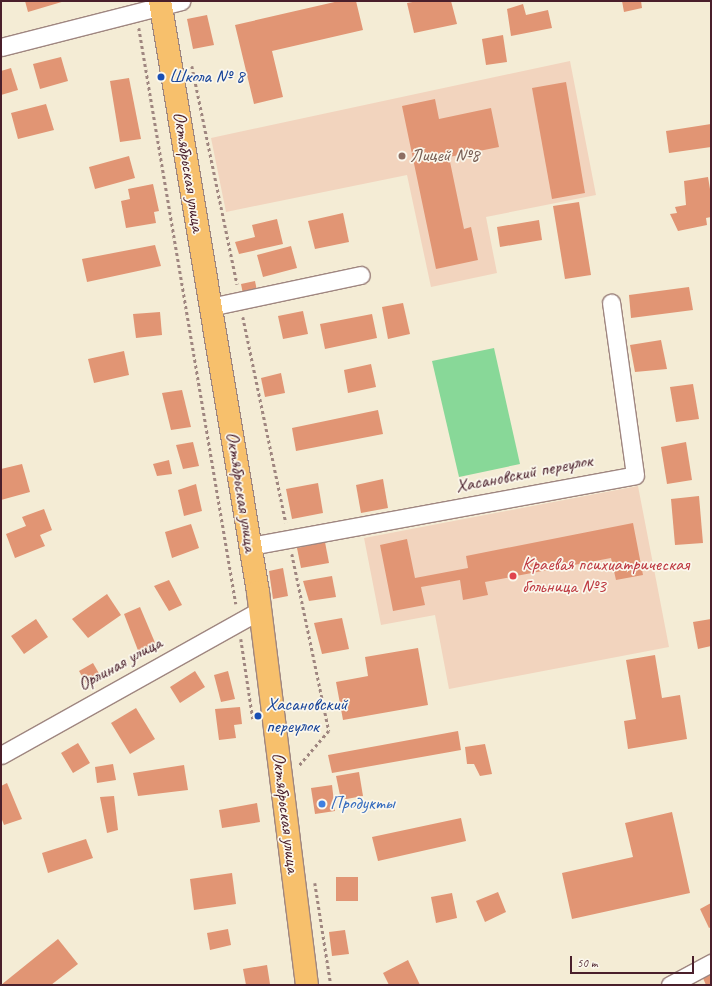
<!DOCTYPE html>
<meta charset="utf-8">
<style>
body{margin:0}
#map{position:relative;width:712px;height:986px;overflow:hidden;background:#f4ecd5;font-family:Caveat,sans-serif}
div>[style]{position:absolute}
.built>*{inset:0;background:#f2d4be}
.green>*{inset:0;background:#88d898}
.building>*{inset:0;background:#e19574}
.path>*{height:2.5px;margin-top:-1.25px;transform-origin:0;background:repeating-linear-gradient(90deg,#9f8680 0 3px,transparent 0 6px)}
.roads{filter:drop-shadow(1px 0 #9f8680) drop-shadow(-1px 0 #9f8680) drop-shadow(0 1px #9f8680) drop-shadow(0 -1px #9f8680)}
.minor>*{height:17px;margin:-8.5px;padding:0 8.5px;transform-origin:8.5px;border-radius:8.5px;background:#fff}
.major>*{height:22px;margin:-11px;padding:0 11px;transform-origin:11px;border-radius:11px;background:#f7c06c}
.dots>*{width:11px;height:11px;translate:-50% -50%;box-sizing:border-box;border:2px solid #fbf7ec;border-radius:50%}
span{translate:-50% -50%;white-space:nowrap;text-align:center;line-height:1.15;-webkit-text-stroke:3.5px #fbf7ec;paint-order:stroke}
.transit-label{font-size:19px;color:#164399}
.left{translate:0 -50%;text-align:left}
.education-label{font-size:19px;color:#785e54}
.street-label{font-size:19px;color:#4a1f2b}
.health-label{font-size:19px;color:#be3a42}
.shop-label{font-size:19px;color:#366cbe}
.frame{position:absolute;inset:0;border:2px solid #4a1f2b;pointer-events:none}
.scale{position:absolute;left:570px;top:956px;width:124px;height:18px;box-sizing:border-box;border:2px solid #4a1f2b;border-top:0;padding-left:5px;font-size:12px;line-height:14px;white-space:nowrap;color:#4a1f2b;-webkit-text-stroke:3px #fbf7ec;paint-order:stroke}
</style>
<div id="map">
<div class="built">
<i style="clip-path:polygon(570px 61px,596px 195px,486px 217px,497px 273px,431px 287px,407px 175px,226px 212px,211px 138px)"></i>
<i style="clip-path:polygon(638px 486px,669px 647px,449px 689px,435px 615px,381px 625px,364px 538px)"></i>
</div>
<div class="green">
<i style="clip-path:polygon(494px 348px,520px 464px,459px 477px,432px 361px)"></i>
</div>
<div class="building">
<i style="clip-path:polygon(25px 1px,65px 1px,28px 12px)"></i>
<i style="clip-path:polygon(339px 1px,356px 1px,363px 30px,272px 51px,283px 97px,254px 104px,235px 25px)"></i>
<i style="clip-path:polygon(418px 1px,451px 1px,457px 24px,414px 33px,407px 3px)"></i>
<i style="clip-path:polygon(622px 1px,641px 1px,642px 8px,624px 12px)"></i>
<i style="clip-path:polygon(523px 4px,526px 15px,548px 10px,552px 28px,511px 36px,507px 9px)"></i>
<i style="clip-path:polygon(207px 15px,214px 45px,193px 49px,187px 19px)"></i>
<i style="clip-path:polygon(503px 35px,507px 62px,486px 65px,482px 39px)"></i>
<i style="clip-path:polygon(61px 57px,68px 81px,40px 89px,33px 64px)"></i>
<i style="clip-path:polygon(11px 68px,18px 90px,1px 95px,1px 71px)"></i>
<i style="clip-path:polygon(129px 78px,141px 139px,120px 142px,110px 81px)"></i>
<i style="clip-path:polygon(566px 82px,585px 193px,552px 199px,532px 88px)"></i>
<i style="clip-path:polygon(435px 99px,439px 119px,491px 108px,499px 147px,449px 157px,464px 229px,471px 227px,478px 260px,436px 269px,402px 106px)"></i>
<i style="clip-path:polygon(46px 104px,54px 130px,18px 139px,11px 113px)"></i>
<i style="clip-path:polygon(711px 124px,711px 147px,669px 153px,666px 131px)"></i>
<i style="clip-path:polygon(129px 156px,135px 178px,95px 189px,89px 167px)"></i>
<i style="clip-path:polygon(708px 177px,711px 195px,711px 217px,706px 218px,707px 225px,678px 231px,670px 214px,677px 213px,675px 207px,686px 205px,684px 181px)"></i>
<i style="clip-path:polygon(153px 184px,159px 211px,154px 212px,156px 223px,126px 228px,121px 201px,130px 199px,128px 189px)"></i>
<i style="clip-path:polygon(579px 202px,591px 275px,565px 279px,553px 206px)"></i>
<i style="clip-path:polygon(343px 213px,349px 242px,315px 249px,308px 221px)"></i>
<i style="clip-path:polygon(277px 219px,283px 244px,239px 254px,235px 242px,255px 237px,252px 225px)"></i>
<i style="clip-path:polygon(539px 220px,542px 240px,500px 247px,497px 227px)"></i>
<i style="clip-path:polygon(155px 245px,161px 266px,87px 282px,82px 259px)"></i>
<i style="clip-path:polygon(291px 246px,297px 268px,263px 277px,257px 255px)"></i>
<i style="clip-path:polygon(255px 281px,257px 291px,243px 294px,241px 284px)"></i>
<i style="clip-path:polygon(689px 287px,693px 310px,631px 318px,629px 295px)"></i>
<i style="clip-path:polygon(403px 303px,410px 334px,388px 339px,382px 307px)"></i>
<i style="clip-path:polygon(303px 311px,308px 334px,283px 339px,278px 316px)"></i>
<i style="clip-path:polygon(160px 312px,162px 335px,136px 338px,133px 314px)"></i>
<i style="clip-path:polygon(372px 314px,377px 338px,325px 349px,320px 324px)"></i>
<i style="clip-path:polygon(661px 340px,667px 369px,635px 372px,630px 345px)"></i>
<i style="clip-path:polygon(124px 351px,129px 375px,94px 383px,88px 359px)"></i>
<i style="clip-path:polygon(371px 364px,376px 387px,348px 393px,344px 370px)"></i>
<i style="clip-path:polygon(281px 373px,285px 393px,265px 397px,261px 378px)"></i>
<i style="clip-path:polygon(693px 384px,699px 419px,676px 422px,670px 387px)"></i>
<i style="clip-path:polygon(182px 390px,191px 427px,171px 430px,162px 393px)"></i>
<i style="clip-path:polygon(378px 410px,383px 434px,296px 451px,292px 428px)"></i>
<i style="clip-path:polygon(193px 442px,199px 466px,183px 469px,176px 445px)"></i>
<i style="clip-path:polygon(686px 442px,692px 480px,667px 484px,661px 447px)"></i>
<i style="clip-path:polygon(169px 460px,172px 474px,157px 476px,153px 464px)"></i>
<i style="clip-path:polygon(22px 464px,30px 492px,1px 500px,1px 469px)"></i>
<i style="clip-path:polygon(383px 479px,388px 508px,361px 513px,356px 485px)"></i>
<i style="clip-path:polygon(318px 483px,323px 513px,292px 519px,286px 489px)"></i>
<i style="clip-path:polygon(196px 484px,202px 511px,184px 516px,178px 490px)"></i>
<i style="clip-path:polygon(699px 496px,703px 543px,675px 545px,671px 499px)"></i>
<i style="clip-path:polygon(44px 509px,52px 530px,40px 535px,45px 546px,15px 558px,6px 534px,26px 526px,22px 517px)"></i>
<i style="clip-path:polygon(633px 523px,643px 575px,616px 580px,611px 558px,485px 582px,488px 595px,463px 600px,460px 580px,421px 587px,425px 605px,393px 611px,380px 545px,407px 539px,415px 578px,468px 568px,466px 556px)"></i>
<i style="clip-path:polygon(191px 524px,199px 548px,172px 558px,165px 532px)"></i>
<i style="clip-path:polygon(325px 542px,329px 563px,301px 568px,297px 548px)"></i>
<i style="clip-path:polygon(283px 568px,288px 596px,273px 599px,269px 571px)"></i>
<i style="clip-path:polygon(332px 576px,336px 597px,309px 601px,303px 581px)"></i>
<i style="clip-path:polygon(169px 580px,182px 605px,169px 611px,154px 586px)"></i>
<i style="clip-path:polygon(107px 594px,121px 615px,88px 638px,72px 619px)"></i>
<i style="clip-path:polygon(140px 607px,156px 645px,139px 653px,124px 614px)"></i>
<i style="clip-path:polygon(342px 618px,349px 649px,322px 654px,314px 623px)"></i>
<i style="clip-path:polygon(36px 619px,48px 637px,24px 654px,11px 636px)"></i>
<i style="clip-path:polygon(711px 619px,711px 646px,698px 649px,693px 622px)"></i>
<i style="clip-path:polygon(418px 648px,428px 705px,343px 720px,336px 682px,368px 676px,365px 657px)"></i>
<i style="clip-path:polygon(655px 655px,662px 698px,680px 695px,687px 739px,628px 749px,624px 721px,636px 719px,626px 660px)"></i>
<i style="clip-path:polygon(93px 663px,101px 677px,87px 685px,79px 671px)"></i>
<i style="clip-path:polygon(195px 671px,205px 687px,180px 703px,170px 687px)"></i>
<i style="clip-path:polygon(228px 671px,235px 699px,221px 702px,214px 675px)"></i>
<i style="clip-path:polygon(240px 707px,242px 724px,234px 725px,236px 738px,219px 740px,215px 709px)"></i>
<i style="clip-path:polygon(136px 708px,155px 739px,130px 754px,111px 723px)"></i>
<i style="clip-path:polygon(458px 731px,461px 750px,332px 773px,328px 755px)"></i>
<i style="clip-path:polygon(78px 743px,90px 763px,73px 773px,61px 753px)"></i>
<i style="clip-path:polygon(485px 744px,492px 774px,480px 776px,474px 764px,467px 764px,465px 747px)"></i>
<i style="clip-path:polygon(113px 764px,116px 780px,97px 783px,95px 767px)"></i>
<i style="clip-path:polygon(184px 765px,188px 790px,138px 796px,133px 773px)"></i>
<i style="clip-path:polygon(359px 772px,363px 796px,341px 800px,336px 776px)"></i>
<i style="clip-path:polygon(7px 783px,22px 819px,4px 825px,1px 817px,1px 786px)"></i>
<i style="clip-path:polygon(332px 785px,335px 811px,315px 814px,311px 788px)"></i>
<i style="clip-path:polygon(114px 796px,118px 830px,107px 833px,100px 797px)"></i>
<i style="clip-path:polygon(257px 803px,260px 822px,222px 828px,219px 810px)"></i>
<i style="clip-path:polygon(672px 812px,690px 893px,572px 919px,562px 873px,633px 857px,625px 823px)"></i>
<i style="clip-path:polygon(461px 818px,466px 841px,378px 861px,372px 837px)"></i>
<i style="clip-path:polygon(86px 839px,93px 858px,48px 873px,42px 853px)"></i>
<i style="clip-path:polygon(232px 873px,236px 904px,194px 910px,190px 879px)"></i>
<i style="clip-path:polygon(336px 877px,358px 877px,358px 901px,336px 901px)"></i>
<i style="clip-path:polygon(498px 892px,506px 912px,485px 922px,476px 901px)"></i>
<i style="clip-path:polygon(452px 893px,457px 918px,436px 923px,431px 897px)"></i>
<i style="clip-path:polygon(711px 903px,711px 927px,709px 928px,700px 909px)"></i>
<i style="clip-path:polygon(228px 929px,231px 945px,210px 950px,207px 933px)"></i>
<i style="clip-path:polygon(345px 930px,349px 954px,332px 956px,329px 932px)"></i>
<i style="clip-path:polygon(58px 939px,78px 964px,51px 985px,1px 985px)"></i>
<i style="clip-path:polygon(408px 960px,420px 985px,389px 985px,383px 973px)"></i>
<i style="clip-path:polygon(267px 965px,270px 984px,246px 985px,243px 969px)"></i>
<i style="clip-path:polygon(711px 973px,711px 985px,706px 985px,702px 976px)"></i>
</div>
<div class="path">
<i style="left:139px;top:28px;width:584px;rotate:80.44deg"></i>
<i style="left:192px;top:66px;width:223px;rotate:78.3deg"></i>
<i style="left:243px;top:317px;width:210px;rotate:78.2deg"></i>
<i style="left:292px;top:554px;width:181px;rotate:78.2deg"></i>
<i style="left:329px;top:731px;width:46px;rotate:130.6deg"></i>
<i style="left:241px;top:639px;width:81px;rotate:81.5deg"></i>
<i style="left:315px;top:883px;width:103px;rotate:81.1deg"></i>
</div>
<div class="roads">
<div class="minor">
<i style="left:1px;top:47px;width:186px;rotate:-14.3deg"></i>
<i style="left:210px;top:307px;width:154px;rotate:-12deg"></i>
<i style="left:250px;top:546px;width:391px;rotate:-10.4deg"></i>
<i style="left:635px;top:475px;width:174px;rotate:-97.9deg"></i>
<i style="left:1px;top:755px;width:297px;rotate:-29.2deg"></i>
<i style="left:670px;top:985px;width:47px;rotate:-28.2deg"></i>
</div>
<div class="major">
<i style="left:160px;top:1px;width:599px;rotate:80.58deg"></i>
<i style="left:258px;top:592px;width:396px;rotate:82.9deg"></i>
</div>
</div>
<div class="dots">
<i style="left:161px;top:77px;background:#1a4fb4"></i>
<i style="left:402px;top:156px;background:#8d6e63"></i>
<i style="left:513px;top:576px;background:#e0444e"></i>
<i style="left:258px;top:716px;background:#1a4fb4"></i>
<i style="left:322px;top:804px;background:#3f7fe0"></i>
</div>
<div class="transit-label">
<span class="left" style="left:169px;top:77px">Школа № 8</span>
<span class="left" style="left:266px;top:716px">Хасановский<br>переулок</span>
</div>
<div class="education-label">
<span class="left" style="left:410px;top:156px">Лицей №8</span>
</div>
<div class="street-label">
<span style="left:188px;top:172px;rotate:81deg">Октябрьская улица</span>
<span style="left:524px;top:474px;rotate:-11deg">Хасановский переулок</span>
<span style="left:241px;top:492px;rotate:81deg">Октябрьская улица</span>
<span style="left:120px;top:664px;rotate:-29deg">Орлиная улица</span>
<span style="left:285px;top:813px;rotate:83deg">Октябрьская улица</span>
</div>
<div class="health-label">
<span class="left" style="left:522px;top:576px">Краевая психиатрическая<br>больница №3</span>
</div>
<div class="shop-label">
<span class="left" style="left:330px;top:804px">Продукты</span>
</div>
<div class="frame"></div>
<div class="scale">50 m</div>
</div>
